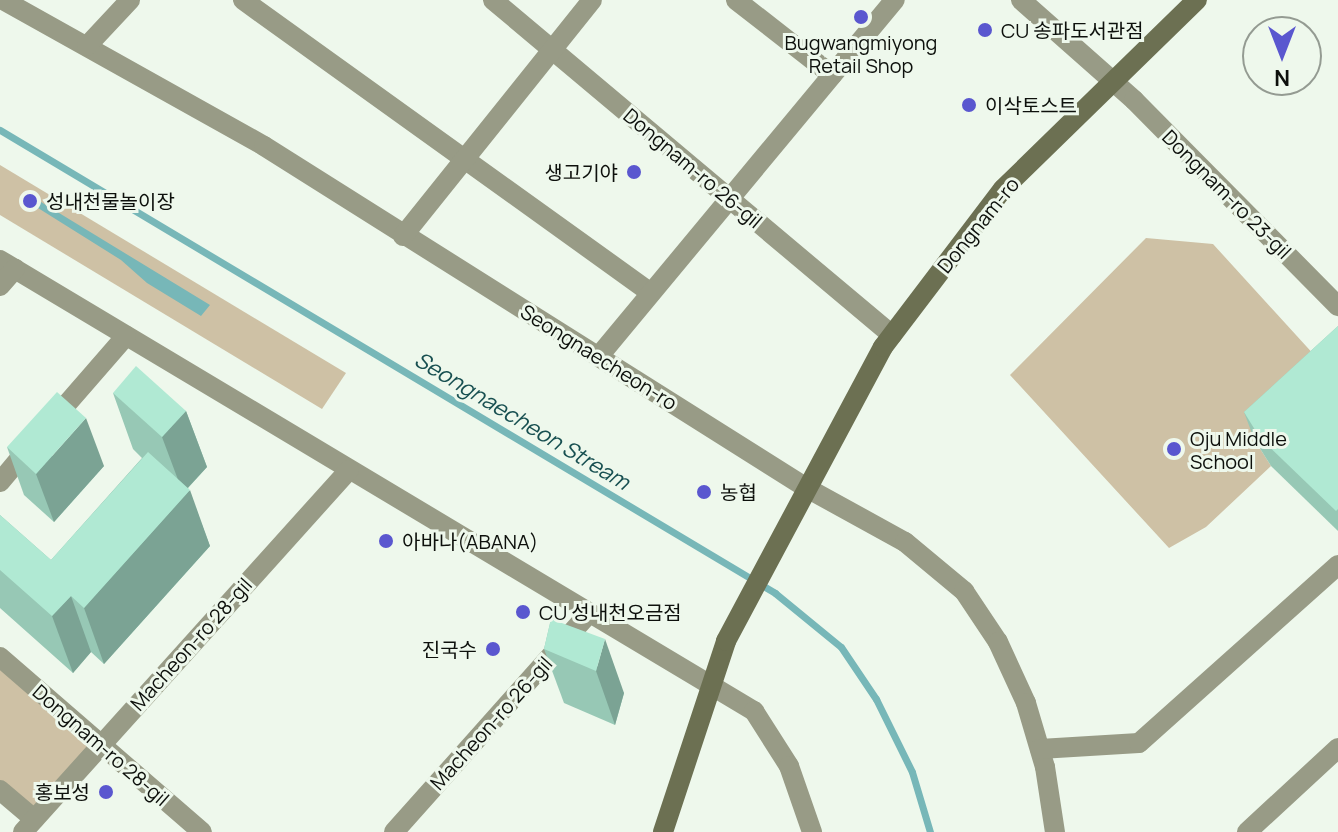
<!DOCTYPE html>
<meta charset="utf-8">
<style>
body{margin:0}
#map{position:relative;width:1338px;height:832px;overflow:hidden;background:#eef8ec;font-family:Manrope,"Noto Sans KR",sans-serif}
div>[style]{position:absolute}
.green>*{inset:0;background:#cec1a5}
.water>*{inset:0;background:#77b7b8}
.stream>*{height:7px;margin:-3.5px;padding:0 3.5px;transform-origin:3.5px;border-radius:3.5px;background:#77b7b8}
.street>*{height:20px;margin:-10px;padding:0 10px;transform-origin:10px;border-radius:10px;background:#989b86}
.secondary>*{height:20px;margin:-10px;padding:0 10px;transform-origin:10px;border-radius:10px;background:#6c7052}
.wall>*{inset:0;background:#97c8b5}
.shaded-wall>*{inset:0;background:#7ba394}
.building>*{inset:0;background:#b0e9d3}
.dots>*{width:22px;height:22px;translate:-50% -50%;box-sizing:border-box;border:4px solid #eef8ec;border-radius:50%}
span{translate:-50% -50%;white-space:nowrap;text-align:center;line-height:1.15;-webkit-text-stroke:6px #eef8ec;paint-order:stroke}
.poi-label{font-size:20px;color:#0d100c}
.left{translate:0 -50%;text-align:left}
.right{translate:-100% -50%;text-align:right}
.street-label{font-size:20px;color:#0d100c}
.water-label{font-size:22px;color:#185051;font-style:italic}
.north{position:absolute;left:1242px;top:16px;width:80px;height:80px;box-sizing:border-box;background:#eef8ec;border:2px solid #949b92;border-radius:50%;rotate:180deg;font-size:22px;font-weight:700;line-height:32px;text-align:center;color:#0d100c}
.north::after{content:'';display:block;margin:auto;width:28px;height:36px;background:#5a57cf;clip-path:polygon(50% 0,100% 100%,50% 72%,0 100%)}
</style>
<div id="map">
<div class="green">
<i style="clip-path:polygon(0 165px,346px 373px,322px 409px,0 215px)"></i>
<i style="clip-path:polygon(1146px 238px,1213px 244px,1327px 369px,1254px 439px,1271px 466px,1206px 527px,1169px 548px,1010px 375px)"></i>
<i style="clip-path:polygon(0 663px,93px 745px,33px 809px,0 781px)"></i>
</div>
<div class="water">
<i style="clip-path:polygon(41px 202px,210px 305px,201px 316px,147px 283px,121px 260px,38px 208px)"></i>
</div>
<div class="stream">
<i style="left:0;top:130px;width:903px;rotate:30.85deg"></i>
<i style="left:775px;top:593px;width:85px;rotate:39.3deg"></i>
<i style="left:841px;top:647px;width:63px;rotate:56.1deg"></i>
<i style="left:876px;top:699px;width:81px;rotate:63.7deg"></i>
<i style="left:912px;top:772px;width:63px;rotate:73.3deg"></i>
</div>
<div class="street">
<i style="left:3px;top:0;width:299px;rotate:29.2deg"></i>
<i style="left:264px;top:146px;width:640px;rotate:32.22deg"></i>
<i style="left:805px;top:487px;width:114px;rotate:28.8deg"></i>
<i style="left:905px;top:542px;width:77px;rotate:39.7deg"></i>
<i style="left:964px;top:591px;width:61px;rotate:56.3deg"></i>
<i style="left:998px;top:642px;width:67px;rotate:65.3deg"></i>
<i style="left:1026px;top:703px;width:67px;rotate:73.5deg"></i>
<i style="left:1045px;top:767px;width:66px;rotate:81.3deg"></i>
<i style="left:243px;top:0;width:502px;rotate:35.68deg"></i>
<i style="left:493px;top:0;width:521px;rotate:40.02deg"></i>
<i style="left:736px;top:0;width:122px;rotate:38deg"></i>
<i style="left:1021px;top:0;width:151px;rotate:41.5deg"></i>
<i style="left:1134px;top:100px;width:290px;rotate:45.3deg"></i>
<i style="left:87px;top:46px;width:63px;rotate:-46.9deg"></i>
<i style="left:403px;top:236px;width:302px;rotate:-51.3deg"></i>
<i style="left:0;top:260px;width:879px;rotate:30.89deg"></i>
<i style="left:754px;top:711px;width:65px;rotate:57.5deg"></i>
<i style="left:789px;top:766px;width:70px;rotate:70.8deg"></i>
<i style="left:0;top:286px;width:23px;rotate:-49deg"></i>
<i style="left:599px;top:356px;width:463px;rotate:-50.3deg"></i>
<i style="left:52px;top:421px;width:113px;rotate:-49deg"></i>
<i style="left:0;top:482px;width:48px;rotate:-50deg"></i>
<i style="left:0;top:657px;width:267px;rotate:40.9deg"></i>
<i style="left:1040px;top:749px;width:99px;rotate:-3.5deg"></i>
<i style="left:1139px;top:743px;width:267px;rotate:-41.8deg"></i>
<i style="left:0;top:790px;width:45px;rotate:40.5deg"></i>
<i style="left:23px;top:832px;width:487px;rotate:-48deg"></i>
<i style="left:394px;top:832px;width:292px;rotate:-48.3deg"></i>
<i style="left:1247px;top:832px;width:124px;rotate:-42.7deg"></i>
</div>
<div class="secondary">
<i style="left:663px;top:832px;width:201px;rotate:-71.7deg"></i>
<i style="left:726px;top:641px;width:333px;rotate:-61.9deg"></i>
<i style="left:883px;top:347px;width:198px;rotate:-52.8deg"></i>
<i style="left:1003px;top:189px;width:271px;rotate:-44.3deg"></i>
</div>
<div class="wall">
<i style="clip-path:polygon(1338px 326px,1338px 531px,1271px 466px,1254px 439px,1244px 412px)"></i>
<i style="clip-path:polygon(113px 393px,186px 411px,207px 467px,188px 488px,210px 546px,104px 664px,91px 652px,73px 673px,0 608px,0 515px,51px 560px,142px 458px,133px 449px)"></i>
<i style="clip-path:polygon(7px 447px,104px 466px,54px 522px,24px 495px)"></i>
<i style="clip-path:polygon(551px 619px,624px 693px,615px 725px,564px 703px,544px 649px)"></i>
</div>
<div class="shaded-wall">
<i style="clip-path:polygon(186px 411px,207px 467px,183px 493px,162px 437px)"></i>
<i style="clip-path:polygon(86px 418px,104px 466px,54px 522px,36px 474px)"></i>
<i style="clip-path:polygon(190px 490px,210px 546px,104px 664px,84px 608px)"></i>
<i style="clip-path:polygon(71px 596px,91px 652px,73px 673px,52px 616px)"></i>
<i style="clip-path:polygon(605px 639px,624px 693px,615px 725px,596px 671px)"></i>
</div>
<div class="building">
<i style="clip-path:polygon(1338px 326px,1338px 509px,1336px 511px,1260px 438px,1244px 412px)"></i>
<i style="clip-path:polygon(136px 366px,186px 411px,162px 437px,113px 393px)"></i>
<i style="clip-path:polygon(57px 392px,86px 418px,36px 474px,7px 447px)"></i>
<i style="clip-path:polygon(148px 452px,190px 490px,84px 608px,71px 596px,52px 616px,0 570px,0 515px,51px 560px)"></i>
<i style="clip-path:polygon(551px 619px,605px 639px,596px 671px,544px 649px)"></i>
</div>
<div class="dots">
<i style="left:861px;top:17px;background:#5a57cf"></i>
<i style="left:985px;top:30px;background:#5a57cf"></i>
<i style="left:969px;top:105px;background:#5a57cf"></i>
<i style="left:634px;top:172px;background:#5a57cf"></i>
<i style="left:30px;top:201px;background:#5a57cf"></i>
<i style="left:1174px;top:449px;background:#5a57cf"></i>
<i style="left:704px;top:492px;background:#5a57cf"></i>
<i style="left:386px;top:541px;background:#5a57cf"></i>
<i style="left:523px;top:612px;background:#5a57cf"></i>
<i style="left:493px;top:649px;background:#5a57cf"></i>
<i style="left:106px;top:792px;background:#5a57cf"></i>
</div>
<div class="poi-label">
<span class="left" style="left:1001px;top:30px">CU 송파도서관점</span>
<span style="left:861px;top:54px">Bugwangmiyong<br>Retail Shop</span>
<span class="left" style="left:985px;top:105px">이삭토스트</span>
<span class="right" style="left:618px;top:172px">생고기야</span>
<span class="left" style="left:46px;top:201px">성내천물놀이장</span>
<span class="left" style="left:1190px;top:450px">Oju Middle<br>School</span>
<span class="left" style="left:720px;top:492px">농협</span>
<span class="left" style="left:402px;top:541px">아바나(ABANA)</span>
<span class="left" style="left:539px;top:612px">CU 성내천오금점</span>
<span class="right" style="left:477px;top:649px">진국수</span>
<span class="right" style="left:90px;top:792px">홍보성</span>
</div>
<div class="street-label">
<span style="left:693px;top:168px;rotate:40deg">Dongnam-ro 26-gil</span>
<span style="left:1227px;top:194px;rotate:45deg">Dongnam-ro 23-gil</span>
<span style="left:978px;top:225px;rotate:-51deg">Dongnam-ro</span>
<span style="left:599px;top:357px;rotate:32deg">Seongnaecheon-ro</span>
<span style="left:191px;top:644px;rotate:-48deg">Macheon-ro 28-gil</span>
<span style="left:491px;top:723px;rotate:-48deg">Macheon-ro 26-gil</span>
<span style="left:101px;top:745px;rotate:41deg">Dongnam-ro 28-gil</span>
</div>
<div class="water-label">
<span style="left:522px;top:421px;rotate:31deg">Seongnaecheon Stream</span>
</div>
<div class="north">N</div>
</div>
